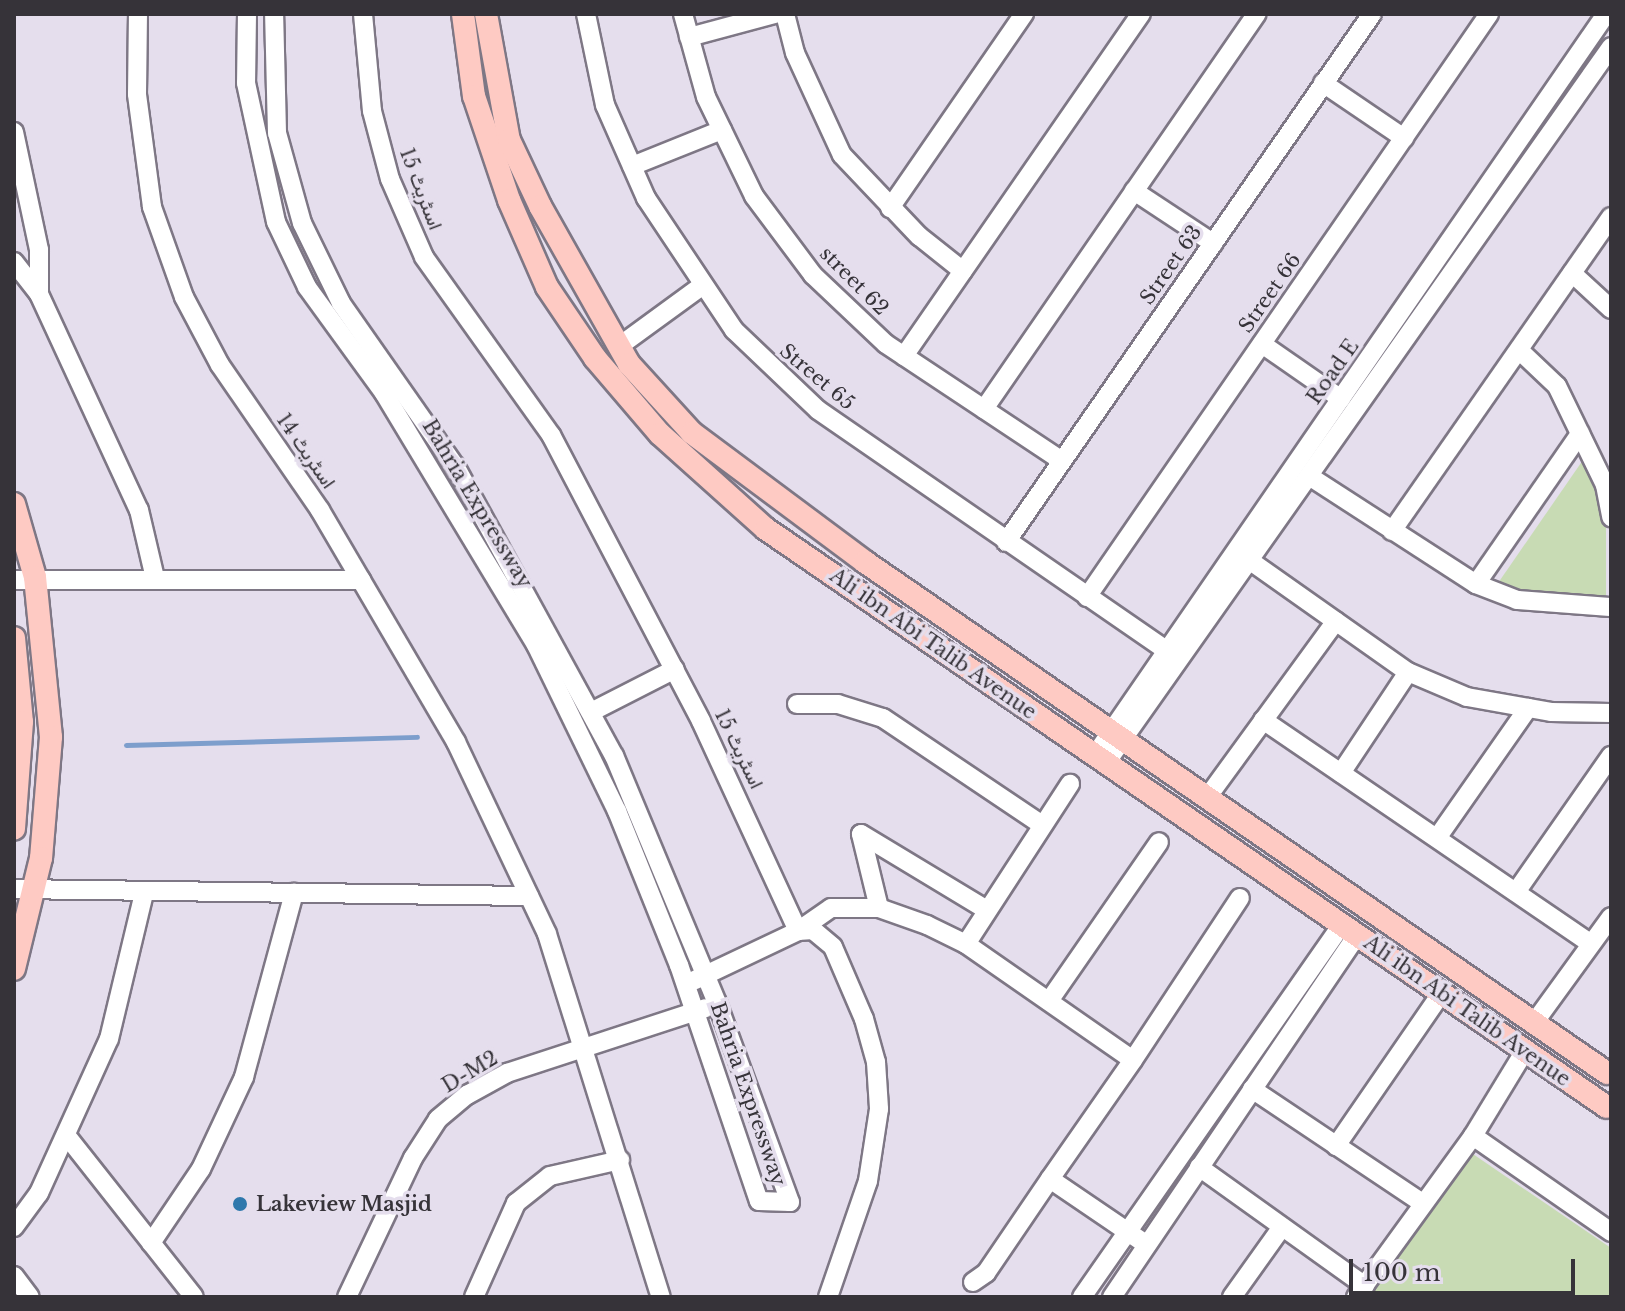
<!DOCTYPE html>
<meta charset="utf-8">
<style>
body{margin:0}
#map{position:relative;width:1625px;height:1311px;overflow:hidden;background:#e5deed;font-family:"Libre Baskerville",Vazirmatn,serif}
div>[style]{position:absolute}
.green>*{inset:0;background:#c8dbb4}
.stream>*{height:5px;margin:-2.5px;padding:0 2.5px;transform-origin:2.5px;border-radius:2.5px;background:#7d9ecc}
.roads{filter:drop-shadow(2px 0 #7e7785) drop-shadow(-2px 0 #7e7785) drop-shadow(0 2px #7e7785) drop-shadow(0 -2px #7e7785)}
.minor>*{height:18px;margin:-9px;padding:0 9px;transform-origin:9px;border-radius:9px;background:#fff}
.major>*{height:22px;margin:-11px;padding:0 11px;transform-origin:11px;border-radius:11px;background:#fecac3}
.dots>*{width:22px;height:22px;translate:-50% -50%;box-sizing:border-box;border:4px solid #e5deed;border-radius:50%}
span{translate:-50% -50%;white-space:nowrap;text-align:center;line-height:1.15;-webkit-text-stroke:7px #e5deed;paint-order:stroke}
.street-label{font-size:20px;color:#363339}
.poi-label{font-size:20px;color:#363339;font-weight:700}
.left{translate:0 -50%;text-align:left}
.frame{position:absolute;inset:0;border:16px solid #363339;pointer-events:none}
.scale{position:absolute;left:1349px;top:1259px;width:226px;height:36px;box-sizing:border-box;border:4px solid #363339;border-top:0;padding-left:10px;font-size:24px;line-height:28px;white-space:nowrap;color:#363339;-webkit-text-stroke:6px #e5deed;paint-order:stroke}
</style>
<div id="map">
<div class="green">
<i style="clip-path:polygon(1583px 460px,1601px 493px,1606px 518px,1606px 604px,1561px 602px,1496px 586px)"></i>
<i style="clip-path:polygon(1470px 1152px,1611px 1248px,1611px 1297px,1364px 1297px)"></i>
</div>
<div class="stream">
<i style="left:126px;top:745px;width:291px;rotate:-1.6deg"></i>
</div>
<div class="roads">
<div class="minor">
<i style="left:247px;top:14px;width:69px;rotate:90.8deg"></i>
<i style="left:246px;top:83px;width:142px;rotate:77.8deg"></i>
<i style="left:276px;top:222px;width:72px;rotate:64.5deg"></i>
<i style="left:307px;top:287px;width:131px;rotate:54deg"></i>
<i style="left:384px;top:393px;width:294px;rotate:58.9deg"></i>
<i style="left:536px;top:645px;width:185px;rotate:64deg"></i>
<i style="left:617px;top:811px;width:166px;rotate:68.1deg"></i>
<i style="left:679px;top:965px;width:249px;rotate:71.3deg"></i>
<i style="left:759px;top:1201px;width:31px;rotate:2deg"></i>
<i style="left:790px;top:1202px;width:212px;rotate:-110.1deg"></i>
<i style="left:717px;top:1003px;width:268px;rotate:-112.6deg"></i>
<i style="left:614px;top:756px;width:331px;rotate:-118.7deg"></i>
<i style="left:455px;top:466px;width:199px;rotate:-125deg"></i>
<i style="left:341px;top:303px;width:89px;rotate:-116deg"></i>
<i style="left:302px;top:223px;width:93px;rotate:-105.5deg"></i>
<i style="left:277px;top:133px;width:119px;rotate:-91.4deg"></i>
<i style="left:363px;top:14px;width:97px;rotate:84.7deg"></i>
<i style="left:372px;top:111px;width:70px;rotate:75.2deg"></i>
<i style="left:390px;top:179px;width:85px;rotate:66.4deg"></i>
<i style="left:424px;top:257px;width:219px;rotate:54.5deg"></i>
<i style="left:551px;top:435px;width:323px;rotate:62.3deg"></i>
<i style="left:701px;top:721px;width:231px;rotate:65.2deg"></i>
<i style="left:798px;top:931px;width:40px;rotate:-34.9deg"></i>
<i style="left:831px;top:908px;width:48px"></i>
<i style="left:879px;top:908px;width:51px;rotate:19.5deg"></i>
<i style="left:927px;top:925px;width:43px;rotate:26deg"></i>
<i style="left:966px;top:944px;width:203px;rotate:34.8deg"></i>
<i style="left:1133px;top:1060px;width:145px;rotate:124.9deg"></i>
<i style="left:1050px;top:1179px;width:117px;rotate:34.2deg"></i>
<i style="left:586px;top:14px;width:93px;rotate:78.2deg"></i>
<i style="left:605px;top:105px;width:102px;rotate:66.2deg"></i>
<i style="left:646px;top:198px;width:159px;rotate:56.3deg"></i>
<i style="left:734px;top:330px;width:116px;rotate:43.6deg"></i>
<i style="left:818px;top:410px;width:424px;rotate:34.6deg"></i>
<i style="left:683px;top:14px;width:86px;rotate:74.5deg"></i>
<i style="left:706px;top:97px;width:110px;rotate:64.1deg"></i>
<i style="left:754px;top:196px;width:99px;rotate:53.2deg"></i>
<i style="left:813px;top:275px;width:100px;rotate:43.4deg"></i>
<i style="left:886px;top:344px;width:211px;rotate:33.6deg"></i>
<i style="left:785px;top:14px;width:40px;rotate:75.6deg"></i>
<i style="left:795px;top:53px;width:112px;rotate:65.3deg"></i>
<i style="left:842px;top:155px;width:112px;rotate:46.5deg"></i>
<i style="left:919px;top:236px;width:56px;rotate:38.5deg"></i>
<i style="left:689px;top:37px;width:89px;rotate:-15deg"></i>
<i style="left:1323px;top:83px;width:98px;rotate:34.2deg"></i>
<i style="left:14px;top:132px;width:121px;rotate:78deg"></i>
<i style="left:39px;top:250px;width:44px;rotate:90deg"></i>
<i style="left:632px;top:166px;width:97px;rotate:-21.8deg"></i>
<i style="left:1134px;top:191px;width:95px;rotate:33.4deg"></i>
<i style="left:890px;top:208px;width:236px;rotate:-55.4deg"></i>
<i style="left:14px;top:262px;width:41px;rotate:52deg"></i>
<i style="left:39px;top:294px;width:238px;rotate:65.2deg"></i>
<i style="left:139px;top:510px;width:70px;rotate:76.8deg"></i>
<i style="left:1572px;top:273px;width:53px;rotate:42.7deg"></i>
<i style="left:1262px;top:344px;width:96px;rotate:34.8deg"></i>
<i style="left:618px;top:347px;width:105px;rotate:-36.1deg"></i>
<i style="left:1519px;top:350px;width:52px;rotate:43.5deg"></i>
<i style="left:1557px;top:386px;width:110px;rotate:64.1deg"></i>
<i style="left:1605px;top:485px;width:33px;rotate:79deg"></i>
<i style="left:904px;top:356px;width:416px;rotate:-55.3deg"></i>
<i style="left:984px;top:409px;width:480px;rotate:-55.4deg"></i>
<i style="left:1309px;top:476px;width:199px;rotate:32.9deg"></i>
<i style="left:1476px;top:584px;width:44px;rotate:21.3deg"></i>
<i style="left:1517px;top:600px;width:94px;rotate:4.3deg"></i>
<i style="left:1392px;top:531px;width:383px;rotate:-55.1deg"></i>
<i style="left:1006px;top:542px;width:642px;rotate:-55.27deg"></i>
<i style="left:1249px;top:560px;width:194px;rotate:35.2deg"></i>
<i style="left:1408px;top:672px;width:64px;rotate:23deg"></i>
<i style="left:1467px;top:697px;width:85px;rotate:10.1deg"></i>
<i style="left:1551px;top:712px;width:60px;rotate:1deg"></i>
<i style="left:14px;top:580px;width:347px"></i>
<i style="left:361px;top:580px;width:81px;rotate:-120.4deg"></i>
<i style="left:320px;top:510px;width:176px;rotate:-124.6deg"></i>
<i style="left:220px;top:365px;width:77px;rotate:-117.9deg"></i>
<i style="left:184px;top:297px;width:96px;rotate:-109.6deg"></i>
<i style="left:152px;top:207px;width:114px;rotate:-97.6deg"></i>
<i style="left:137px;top:94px;width:80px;rotate:-89.3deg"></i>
<i style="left:361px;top:580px;width:188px;rotate:59.6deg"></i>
<i style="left:456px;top:742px;width:212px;rotate:64.6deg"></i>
<i style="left:547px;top:934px;width:380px;rotate:72.6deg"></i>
<i style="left:1476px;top:584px;width:183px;rotate:-55.3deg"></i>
<i style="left:1087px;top:597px;width:708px;rotate:-55.41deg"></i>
<i style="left:797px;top:704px;width:41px"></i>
<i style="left:838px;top:704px;width:47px;rotate:17.3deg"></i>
<i style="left:883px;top:718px;width:190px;rotate:33.9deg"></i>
<i style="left:591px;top:712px;width:94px;rotate:-27.1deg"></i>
<i style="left:1263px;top:720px;width:397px;rotate:34.3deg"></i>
<i style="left:1095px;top:755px;width:900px;rotate:-55.41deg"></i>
<i style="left:1106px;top:763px;width:876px;rotate:-54.8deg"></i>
<i style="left:1341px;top:773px;width:121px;rotate:-56.4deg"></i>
<i style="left:1209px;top:795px;width:215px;rotate:-53.9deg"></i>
<i style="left:1437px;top:838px;width:159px;rotate:-55deg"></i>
<i style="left:14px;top:889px;width:515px;rotate:0.78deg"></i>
<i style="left:1516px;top:892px;width:166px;rotate:-55.1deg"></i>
<i style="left:879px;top:908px;width:76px;rotate:-103.7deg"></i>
<i style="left:861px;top:834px;width:147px;rotate:31.1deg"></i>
<i style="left:966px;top:944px;width:191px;rotate:-57deg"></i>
<i style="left:695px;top:980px;width:114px;rotate:-25.4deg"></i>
<i style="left:798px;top:931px;width:15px;rotate:-4deg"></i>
<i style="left:813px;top:930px;width:26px;rotate:40deg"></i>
<i style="left:833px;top:947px;width:78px;rotate:66.7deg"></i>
<i style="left:864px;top:1019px;width:45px;rotate:74.4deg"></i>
<i style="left:876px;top:1062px;width:47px;rotate:86.3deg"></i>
<i style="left:879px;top:1109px;width:73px;rotate:98.7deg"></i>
<i style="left:868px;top:1181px;width:123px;rotate:109deg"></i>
<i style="left:1049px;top:1001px;width:193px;rotate:-55.3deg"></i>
<i style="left:1534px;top:1023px;width:131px;rotate:-54deg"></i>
<i style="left:1133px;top:1060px;width:194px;rotate:-56.6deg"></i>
<i style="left:1252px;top:1089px;width:205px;rotate:33.8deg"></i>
<i style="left:66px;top:1135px;width:206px;rotate:51.7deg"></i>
<i style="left:1473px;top:1136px;width:168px;rotate:34.8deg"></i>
<i style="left:1336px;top:1146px;width:185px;rotate:-55.4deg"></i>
<i style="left:1199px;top:1167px;width:204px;rotate:35.6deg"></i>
<i style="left:14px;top:1227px;width:42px;rotate:-53.7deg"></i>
<i style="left:39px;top:1193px;width:169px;rotate:-65.6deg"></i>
<i style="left:109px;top:1039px;width:150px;rotate:-76.5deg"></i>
<i style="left:151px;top:1243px;width:89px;rotate:-56deg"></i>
<i style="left:201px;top:1169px;width:102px;rotate:-64.9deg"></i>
<i style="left:244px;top:1077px;width:191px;rotate:-74.8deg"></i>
<i style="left:14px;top:1276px;width:26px;rotate:53deg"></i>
<i style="left:973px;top:1282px;width:16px;rotate:-35deg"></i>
<i style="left:986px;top:1273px;width:114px;rotate:-55.8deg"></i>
<i style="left:347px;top:1297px;width:154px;rotate:-64.6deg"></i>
<i style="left:413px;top:1158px;width:46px;rotate:-57.3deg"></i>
<i style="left:438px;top:1119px;width:38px;rotate:-40deg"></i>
<i style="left:467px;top:1095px;width:46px;rotate:-28.8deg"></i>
<i style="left:507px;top:1073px;width:209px;rotate:-18.1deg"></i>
<i style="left:474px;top:1297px;width:103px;rotate:-65.9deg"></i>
<i style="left:516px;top:1203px;width:43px;rotate:-38.5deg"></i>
<i style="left:550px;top:1176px;width:72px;rotate:-12.9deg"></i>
<i style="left:1082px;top:1297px;width:455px;rotate:-55.1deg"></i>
<i style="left:1112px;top:1297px;width:437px;rotate:-55.9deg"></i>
<i style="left:1232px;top:1297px;width:86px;rotate:-54.5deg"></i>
<i style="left:1356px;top:1297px;width:199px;rotate:-54deg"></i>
<i style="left:1473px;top:1136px;width:98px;rotate:-58.7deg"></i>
</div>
<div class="major">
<i style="left:463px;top:14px;width:83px;rotate:82.4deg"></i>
<i style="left:474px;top:96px;width:110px;rotate:71.4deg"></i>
<i style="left:509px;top:200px;width:95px;rotate:66.4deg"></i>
<i style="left:547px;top:287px;width:86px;rotate:55.9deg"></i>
<i style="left:595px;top:358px;width:100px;rotate:49.5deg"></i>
<i style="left:660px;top:434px;width:142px;rotate:41.9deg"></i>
<i style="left:766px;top:529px;width:1020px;rotate:34.5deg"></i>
<i style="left:486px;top:14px;width:128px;rotate:79.7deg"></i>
<i style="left:509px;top:140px;width:73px;rotate:64.8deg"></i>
<i style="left:540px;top:206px;width:181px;rotate:60.6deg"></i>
<i style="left:629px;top:364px;width:93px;rotate:47.6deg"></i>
<i style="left:692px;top:433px;width:216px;rotate:36.7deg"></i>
<i style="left:865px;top:562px;width:901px;rotate:34.55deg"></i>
<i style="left:14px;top:504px;width:76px;rotate:74deg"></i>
<i style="left:35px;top:577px;width:161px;rotate:84.3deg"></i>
<i style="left:51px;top:737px;width:121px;rotate:94.7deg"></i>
<i style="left:41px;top:858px;width:114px;rotate:103.7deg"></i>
<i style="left:14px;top:638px;width:84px;rotate:84.6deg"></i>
<i style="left:22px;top:722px;width:107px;rotate:94.3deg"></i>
</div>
</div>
<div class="dots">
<i style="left:240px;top:1204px;background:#2f78ac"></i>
</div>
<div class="street-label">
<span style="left:421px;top:189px;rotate:69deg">اسٹریٹ 15</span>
<span style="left:1171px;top:265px;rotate:-55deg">Street 63</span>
<span style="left:854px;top:281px;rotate:45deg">street 62</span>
<span style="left:1270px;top:293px;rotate:-55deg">Street 66</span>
<span style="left:1333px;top:372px;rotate:-55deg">Road E</span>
<span style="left:817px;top:377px;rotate:40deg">Street 65</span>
<span style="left:306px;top:451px;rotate:55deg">اسٹریٹ 14</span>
<span style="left:477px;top:504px;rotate:59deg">Bahria Expressway</span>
<span style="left:933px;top:644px;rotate:35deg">Ali ibn Abi Talib Avenue</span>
<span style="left:739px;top:749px;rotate:64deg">اسٹریٹ 15</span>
<span style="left:1467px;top:1011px;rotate:35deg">Ali ibn Abi Talib Avenue</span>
<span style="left:470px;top:1072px;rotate:-31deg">D-M2</span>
<span style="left:748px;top:1094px;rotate:71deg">Bahria Expressway</span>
</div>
<div class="poi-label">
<span class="left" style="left:256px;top:1204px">Lakeview Masjid</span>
</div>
<div class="frame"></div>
<div class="scale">100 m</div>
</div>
